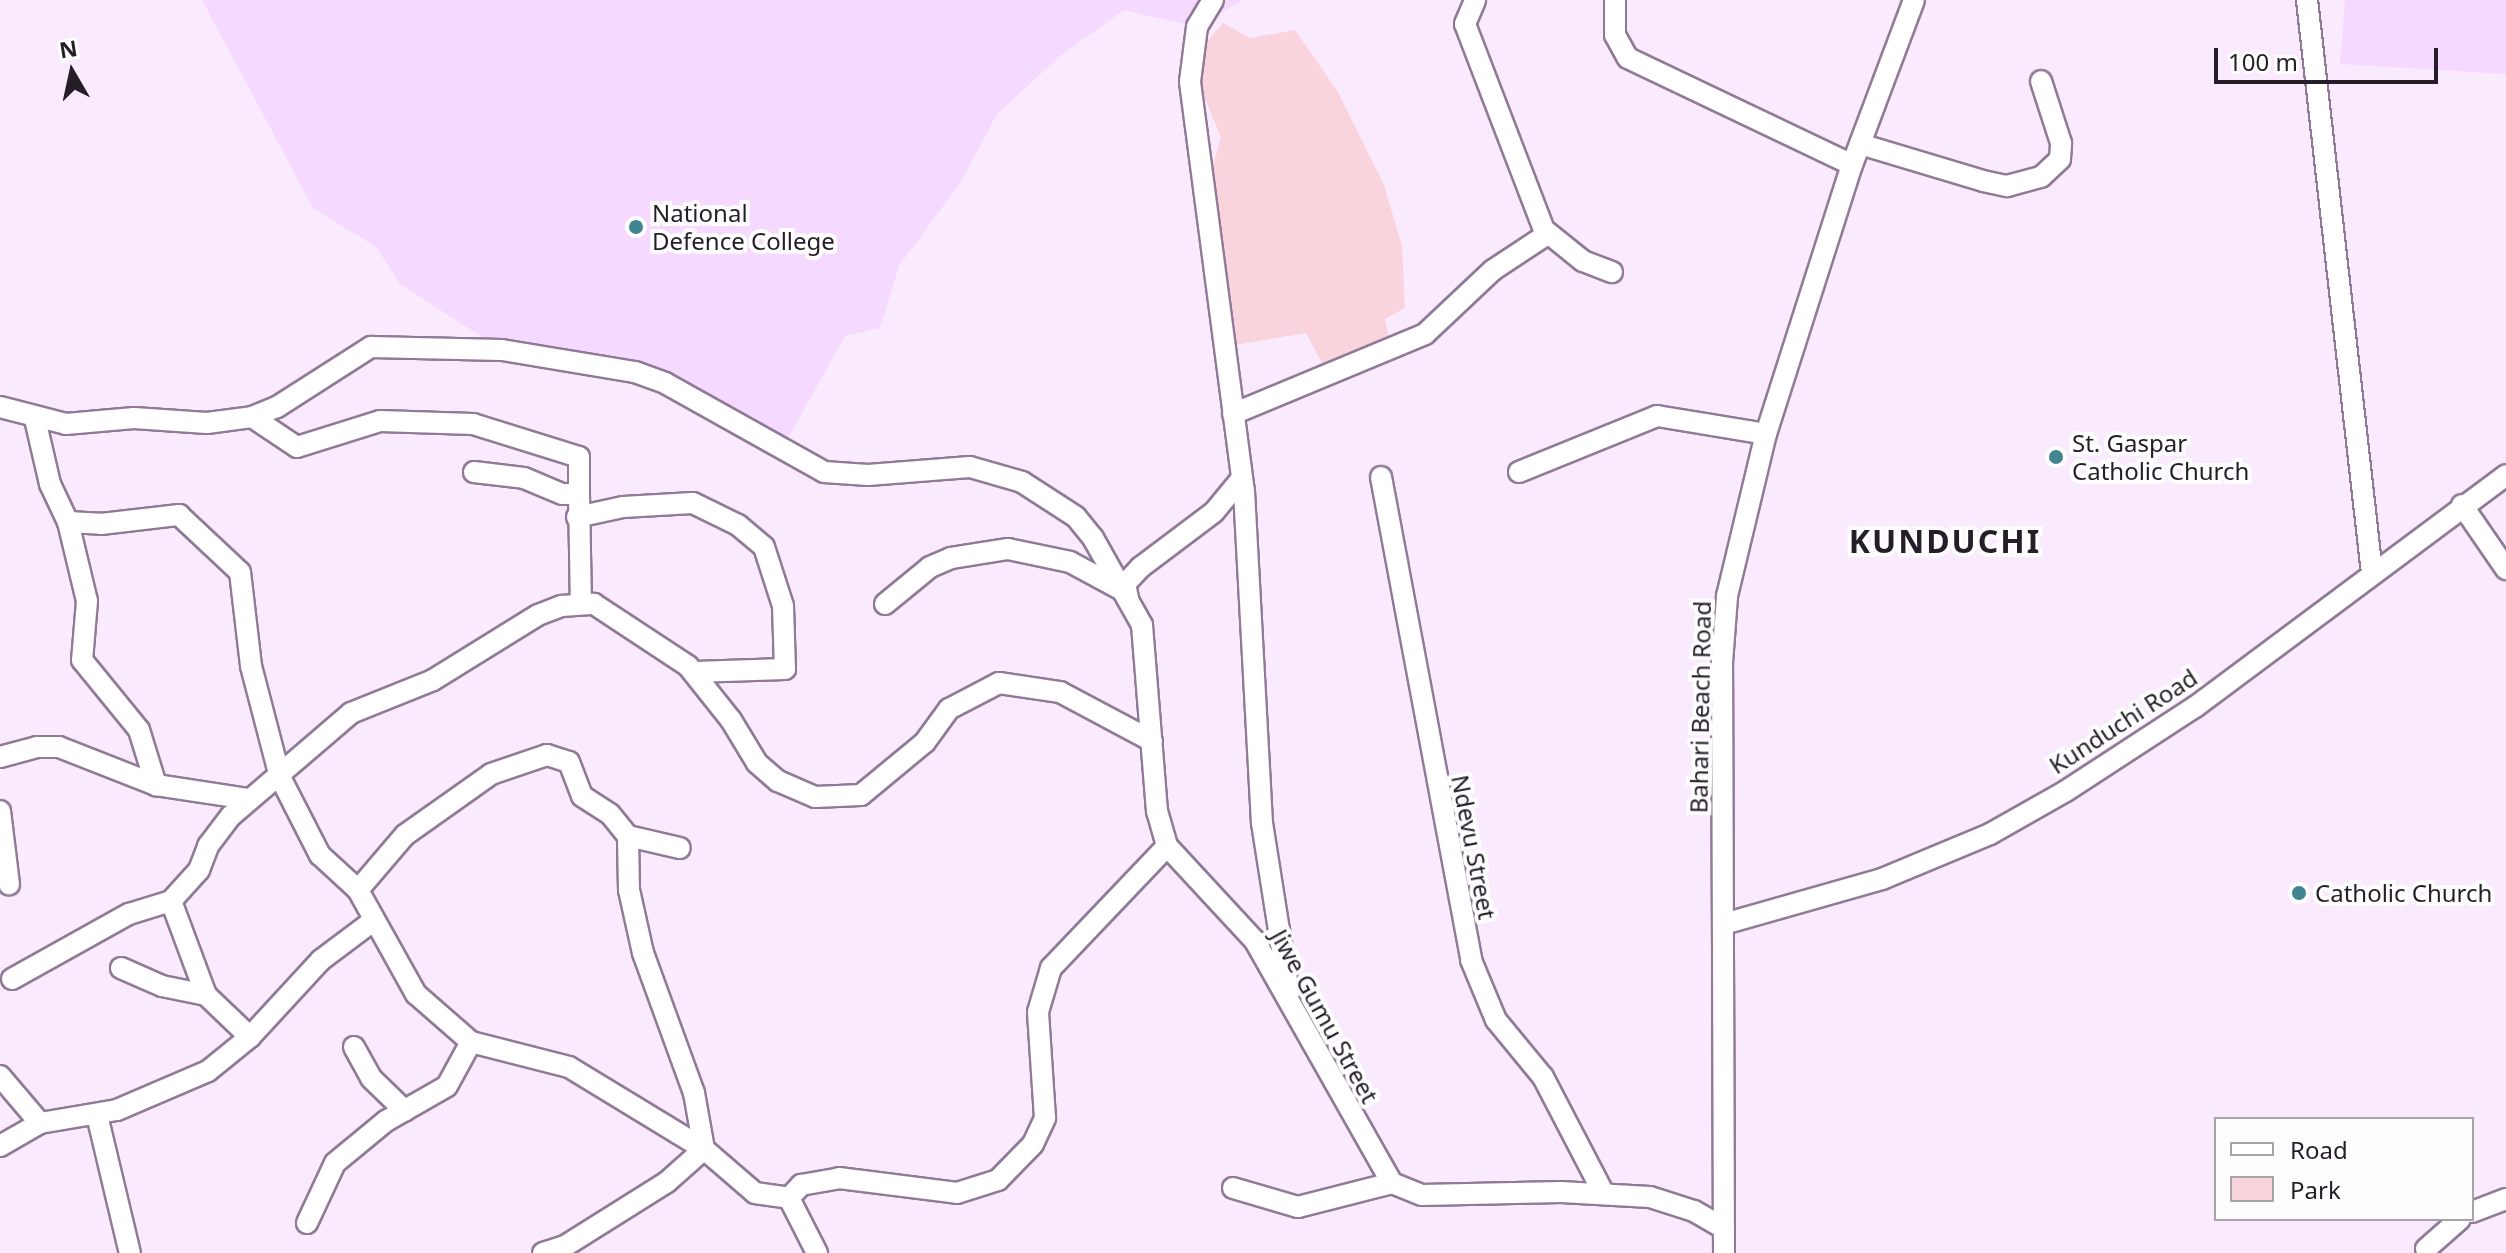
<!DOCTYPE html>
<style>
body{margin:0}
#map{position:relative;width:2506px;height:1253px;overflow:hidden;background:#f9eafd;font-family:"Noto Sans",sans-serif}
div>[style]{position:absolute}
.built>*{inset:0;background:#f6d9ff}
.green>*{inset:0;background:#fad4dd}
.roads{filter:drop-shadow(2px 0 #907a97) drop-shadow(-2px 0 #907a97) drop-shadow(0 2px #907a97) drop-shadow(0 -2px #907a97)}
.minor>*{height:20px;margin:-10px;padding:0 10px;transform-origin:10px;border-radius:10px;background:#fff}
.dots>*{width:22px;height:22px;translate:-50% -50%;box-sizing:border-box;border:4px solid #fdfdfd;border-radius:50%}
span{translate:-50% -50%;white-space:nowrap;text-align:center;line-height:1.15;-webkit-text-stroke:8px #fdfdfd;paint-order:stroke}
.poi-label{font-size:24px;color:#251d28}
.left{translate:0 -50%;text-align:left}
.street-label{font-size:24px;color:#251d28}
.district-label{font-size:32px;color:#251d28;font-weight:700;letter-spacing:2px}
.legend{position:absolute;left:2214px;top:1117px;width:260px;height:104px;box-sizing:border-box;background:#fdfdfd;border:2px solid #a7a3a8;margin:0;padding:10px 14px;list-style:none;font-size:24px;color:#251d28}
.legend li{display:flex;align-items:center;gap:16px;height:40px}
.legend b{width:40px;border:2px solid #a7a3a8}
.north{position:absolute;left:32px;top:32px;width:80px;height:80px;-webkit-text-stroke:6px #fdfdfd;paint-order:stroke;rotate:351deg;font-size:22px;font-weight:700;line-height:32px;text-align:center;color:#251d28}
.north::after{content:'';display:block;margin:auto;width:28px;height:36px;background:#251d28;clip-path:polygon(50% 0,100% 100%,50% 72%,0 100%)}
.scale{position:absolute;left:2214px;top:48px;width:224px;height:36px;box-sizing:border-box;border:4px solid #251d28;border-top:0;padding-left:10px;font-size:24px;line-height:28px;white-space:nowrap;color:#251d28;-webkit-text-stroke:6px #fdfdfd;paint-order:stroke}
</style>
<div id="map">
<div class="built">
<i style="clip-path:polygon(202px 0,1243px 0,1197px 27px,1124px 10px,1060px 56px,997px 114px,960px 183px,899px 266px,880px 328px,845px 336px,781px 451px,626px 366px,493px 344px,400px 284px,376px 247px,313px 208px)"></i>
<i style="clip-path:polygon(2345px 0,2506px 0,2506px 74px,2340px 64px)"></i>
</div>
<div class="green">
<i style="clip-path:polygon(1223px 23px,1250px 38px,1295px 30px,1338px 92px,1384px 185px,1402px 246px,1405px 308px,1385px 319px,1390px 342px,1323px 365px,1306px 333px,1234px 345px,1213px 165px,1221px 138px,1200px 85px,1204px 45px)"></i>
</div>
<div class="roads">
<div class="minor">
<i style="left:1213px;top:0;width:31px;rotate:121deg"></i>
<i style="left:1197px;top:27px;width:55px;rotate:97.3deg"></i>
<i style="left:1190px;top:82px;width:413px;rotate:82.5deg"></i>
<i style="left:1244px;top:491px;width:332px;rotate:86.9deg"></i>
<i style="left:1262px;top:823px;width:172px;rotate:81deg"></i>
<i style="left:1615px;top:0;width:35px;rotate:90deg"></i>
<i style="left:1615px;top:35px;width:26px;rotate:61deg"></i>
<i style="left:1628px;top:58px;width:248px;rotate:25.5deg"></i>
<i style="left:2307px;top:0;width:577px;rotate:83.53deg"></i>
<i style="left:1860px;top:144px;width:128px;rotate:16.7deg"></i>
<i style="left:1983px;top:181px;width:25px;rotate:12deg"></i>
<i style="left:2007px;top:186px;width:35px;rotate:-15deg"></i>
<i style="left:2041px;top:177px;width:26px;rotate:-43deg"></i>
<i style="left:2060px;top:159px;width:16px;rotate:-86deg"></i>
<i style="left:2061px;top:143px;width:65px;rotate:-107.9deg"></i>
<i style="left:1547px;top:232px;width:46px;rotate:38.9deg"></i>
<i style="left:1583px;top:261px;width:31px;rotate:21deg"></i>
<i style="left:0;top:407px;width:68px;rotate:14.4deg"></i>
<i style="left:66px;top:424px;width:68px;rotate:-5deg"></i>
<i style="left:134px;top:418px;width:73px;rotate:3.9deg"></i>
<i style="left:207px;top:423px;width:45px;rotate:-7.6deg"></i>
<i style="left:252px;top:417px;width:27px;rotate:-22deg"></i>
<i style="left:277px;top:407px;width:112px;rotate:-32.6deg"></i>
<i style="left:371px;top:347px;width:131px;rotate:1.3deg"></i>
<i style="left:502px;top:350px;width:135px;rotate:9.4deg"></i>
<i style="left:635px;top:372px;width:32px;rotate:20deg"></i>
<i style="left:665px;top:383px;width:182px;rotate:29.2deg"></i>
<i style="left:824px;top:472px;width:44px;rotate:3.9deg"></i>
<i style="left:868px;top:475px;width:102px;rotate:-4.5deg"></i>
<i style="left:970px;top:467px;width:54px;rotate:16.1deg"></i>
<i style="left:1022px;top:482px;width:64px;rotate:32.9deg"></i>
<i style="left:1076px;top:517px;width:27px;rotate:51deg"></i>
<i style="left:1093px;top:538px;width:100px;rotate:60.6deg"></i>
<i style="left:1142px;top:625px;width:187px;rotate:85.4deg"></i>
<i style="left:1157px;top:811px;width:36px;rotate:74deg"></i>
<i style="left:1167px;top:846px;width:129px;rotate:47.2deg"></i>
<i style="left:1255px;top:941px;width:278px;rotate:60.5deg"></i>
<i style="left:1392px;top:1183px;width:32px;rotate:22deg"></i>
<i style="left:1422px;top:1195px;width:139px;rotate:-1.2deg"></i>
<i style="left:1561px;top:1192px;width:89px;rotate:3.2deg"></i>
<i style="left:1650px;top:1197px;width:46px;rotate:17.7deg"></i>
<i style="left:1694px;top:1211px;width:34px;rotate:30deg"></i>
<i style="left:1233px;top:414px;width:208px;rotate:-22.6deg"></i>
<i style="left:1425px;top:334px;width:93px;rotate:-43.3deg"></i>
<i style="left:1493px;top:270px;width:64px;rotate:-33.4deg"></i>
<i style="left:1546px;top:235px;width:226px;rotate:-111deg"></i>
<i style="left:1465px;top:24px;width:26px;rotate:-67deg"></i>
<i style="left:252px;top:417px;width:54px;rotate:33.7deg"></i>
<i style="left:297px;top:447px;width:87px;rotate:-17.4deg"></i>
<i style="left:380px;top:421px;width:93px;rotate:1.8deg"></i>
<i style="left:473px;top:424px;width:111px;rotate:17.3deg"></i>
<i style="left:579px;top:457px;width:37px;rotate:90deg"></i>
<i style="left:35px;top:419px;width:67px;rotate:77deg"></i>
<i style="left:50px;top:484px;width:42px;rotate:64.7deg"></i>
<i style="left:68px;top:522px;width:33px;rotate:3deg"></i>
<i style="left:101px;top:524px;width:79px;rotate:-6.6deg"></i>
<i style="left:179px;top:515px;width:83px;rotate:43.1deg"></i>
<i style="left:240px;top:572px;width:95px;rotate:83.3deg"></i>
<i style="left:251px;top:666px;width:115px;rotate:75.4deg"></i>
<i style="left:280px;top:777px;width:88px;rotate:62.9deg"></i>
<i style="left:320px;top:855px;width:52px;rotate:42.6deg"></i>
<i style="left:358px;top:890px;width:119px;rotate:60.9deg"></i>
<i style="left:416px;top:994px;width:73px;rotate:41.1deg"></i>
<i style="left:471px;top:1042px;width:101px;rotate:14.3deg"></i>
<i style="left:569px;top:1067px;width:158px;rotate:31.3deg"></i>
<i style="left:704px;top:1149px;width:67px;rotate:40.8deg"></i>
<i style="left:755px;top:1193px;width:34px;rotate:8deg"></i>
<i style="left:789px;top:1198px;width:62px;rotate:63deg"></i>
<i style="left:474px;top:472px;width:50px;rotate:6.8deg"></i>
<i style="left:524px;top:478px;width:41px;rotate:22.8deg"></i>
<i style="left:562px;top:494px;width:17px"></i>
<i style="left:579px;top:494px;width:110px;rotate:89deg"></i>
<i style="left:1519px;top:472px;width:149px;rotate:-22.1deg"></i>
<i style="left:1657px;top:416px;width:110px;rotate:9.4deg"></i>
<i style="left:1381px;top:477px;width:491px;rotate:79.4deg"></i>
<i style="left:1471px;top:960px;width:65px;rotate:67.4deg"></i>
<i style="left:1496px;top:1020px;width:74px;rotate:50.5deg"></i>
<i style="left:1543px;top:1077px;width:132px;rotate:62.5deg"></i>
<i style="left:2462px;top:505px;width:78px;rotate:55.5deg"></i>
<i style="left:577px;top:517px;width:47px;rotate:-12.3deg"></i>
<i style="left:623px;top:507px;width:70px;rotate:-3.3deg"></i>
<i style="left:693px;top:503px;width:50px;rotate:26.1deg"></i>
<i style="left:738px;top:525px;width:34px;rotate:40deg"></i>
<i style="left:764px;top:547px;width:62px;rotate:72.1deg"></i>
<i style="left:783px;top:606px;width:63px;rotate:88.2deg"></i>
<i style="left:785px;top:669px;width:91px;rotate:178.1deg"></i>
<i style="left:68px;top:522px;width:81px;rotate:76.5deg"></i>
<i style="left:87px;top:601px;width:59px;rotate:94.8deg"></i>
<i style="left:82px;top:660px;width:90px;rotate:50.8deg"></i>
<i style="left:139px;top:730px;width:58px;rotate:72.8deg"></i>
<i style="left:1128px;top:598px;width:14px;rotate:-102deg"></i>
<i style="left:1125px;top:584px;width:23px;rotate:-47deg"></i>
<i style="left:1141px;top:567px;width:91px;rotate:-37deg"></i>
<i style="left:1214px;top:512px;width:44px;rotate:-50.5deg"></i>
<i style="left:885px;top:604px;width:58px;rotate:-39.4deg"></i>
<i style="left:930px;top:567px;width:23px;rotate:-23deg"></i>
<i style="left:951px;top:558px;width:58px;rotate:-9deg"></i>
<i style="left:1008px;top:549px;width:63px;rotate:11.8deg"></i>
<i style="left:1070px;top:562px;width:61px;rotate:28.2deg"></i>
<i style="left:0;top:757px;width:38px;rotate:-15deg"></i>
<i style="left:37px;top:747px;width:22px"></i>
<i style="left:59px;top:747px;width:104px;rotate:21.4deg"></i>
<i style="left:156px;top:785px;width:94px;rotate:8.6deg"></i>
<i style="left:0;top:811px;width:74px;rotate:83deg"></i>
<i style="left:358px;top:890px;width:72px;rotate:-49.5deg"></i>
<i style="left:405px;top:835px;width:105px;rotate:-35.3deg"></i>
<i style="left:491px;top:774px;width:59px;rotate:-18.7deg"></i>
<i style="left:547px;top:755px;width:23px;rotate:18deg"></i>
<i style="left:569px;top:762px;width:36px;rotate:69deg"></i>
<i style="left:582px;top:796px;width:33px;rotate:33deg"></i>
<i style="left:610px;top:814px;width:28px;rotate:51deg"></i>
<i style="left:628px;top:836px;width:53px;rotate:13deg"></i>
<i style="left:1724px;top:924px;width:164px;rotate:-15.9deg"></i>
<i style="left:1882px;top:879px;width:117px;rotate:-22.6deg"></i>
<i style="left:1990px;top:834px;width:87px;rotate:-29.5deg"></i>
<i style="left:2066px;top:791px;width:154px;rotate:-33.1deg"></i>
<i style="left:2195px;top:707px;width:388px;rotate:-36.7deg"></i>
<i style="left:121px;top:968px;width:45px;rotate:23.7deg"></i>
<i style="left:162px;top:986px;width:45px;rotate:11.6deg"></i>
<i style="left:12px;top:979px;width:134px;rotate:-29.1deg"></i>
<i style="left:129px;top:914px;width:44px;rotate:-17.2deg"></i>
<i style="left:250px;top:1037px;width:61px;rotate:-136.3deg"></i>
<i style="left:206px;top:995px;width:100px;rotate:-110.4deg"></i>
<i style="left:171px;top:901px;width:42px;rotate:-47.9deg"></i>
<i style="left:199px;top:870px;width:26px;rotate:-69deg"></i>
<i style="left:208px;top:846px;width:38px;rotate:-53deg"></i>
<i style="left:231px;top:816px;width:158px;rotate:-40.6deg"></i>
<i style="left:351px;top:713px;width:88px;rotate:-21.9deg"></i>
<i style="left:433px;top:680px;width:123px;rotate:-31.8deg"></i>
<i style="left:538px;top:615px;width:26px;rotate:-21deg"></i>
<i style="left:562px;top:606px;width:32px;rotate:-4deg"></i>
<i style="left:594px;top:604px;width:113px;rotate:33.4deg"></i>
<i style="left:688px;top:666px;width:69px;rotate:51.5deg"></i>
<i style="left:731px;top:720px;width:50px;rotate:58.8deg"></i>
<i style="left:757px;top:763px;width:28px;rotate:41deg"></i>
<i style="left:778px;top:781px;width:40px;rotate:23.4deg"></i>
<i style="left:815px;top:797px;width:46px;rotate:-2.5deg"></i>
<i style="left:861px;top:795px;width:83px;rotate:-39.6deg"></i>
<i style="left:925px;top:742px;width:41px;rotate:-54deg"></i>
<i style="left:949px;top:709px;width:56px;rotate:-27.5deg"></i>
<i style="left:999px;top:683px;width:62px;rotate:8.4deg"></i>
<i style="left:1060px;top:692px;width:104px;rotate:28deg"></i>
<i style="left:354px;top:1047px;width:35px;rotate:61deg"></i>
<i style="left:371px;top:1078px;width:47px;rotate:44.1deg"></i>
<i style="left:0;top:1076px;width:62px;rotate:49.6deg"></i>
<i style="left:97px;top:1115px;width:142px;rotate:76.6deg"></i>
<i style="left:0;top:1146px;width:46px;rotate:-29.9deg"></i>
<i style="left:40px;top:1123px;width:78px;rotate:-9.6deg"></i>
<i style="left:117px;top:1110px;width:99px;rotate:-23.2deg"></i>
<i style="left:208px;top:1071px;width:54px;rotate:-39deg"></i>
<i style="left:250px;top:1037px;width:105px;rotate:-47.3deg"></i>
<i style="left:321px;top:960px;width:65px;rotate:-36.9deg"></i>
<i style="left:1233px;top:1188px;width:68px;rotate:16.3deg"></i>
<i style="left:1298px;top:1207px;width:97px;rotate:-14.3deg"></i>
<i style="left:789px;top:1198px;width:18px;rotate:-47deg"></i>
<i style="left:801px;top:1185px;width:39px;rotate:-10deg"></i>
<i style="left:839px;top:1178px;width:119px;rotate:7.2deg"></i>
<i style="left:957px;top:1193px;width:43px;rotate:-17.6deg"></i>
<i style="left:998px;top:1180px;width:50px;rotate:-45.8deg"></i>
<i style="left:1033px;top:1144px;width:29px;rotate:-65deg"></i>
<i style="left:1045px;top:1118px;width:106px;rotate:-93.8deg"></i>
<i style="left:1038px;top:1012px;width:46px;rotate:-73.5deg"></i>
<i style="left:1051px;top:968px;width:168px;rotate:-46.4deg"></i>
<i style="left:2472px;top:1212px;width:36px;rotate:-21deg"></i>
<i style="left:307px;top:1223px;width:66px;rotate:-65deg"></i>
<i style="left:335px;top:1163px;width:66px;rotate:-39.5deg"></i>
<i style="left:386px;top:1121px;width:70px;rotate:-29.8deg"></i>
<i style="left:447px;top:1086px;width:50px;rotate:-61.4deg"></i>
<i style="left:2426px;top:1249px;width:45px;rotate:-41.4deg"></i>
<i style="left:543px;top:1253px;width:23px;rotate:-18deg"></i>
<i style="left:565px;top:1246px;width:120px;rotate:-32.1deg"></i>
<i style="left:667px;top:1182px;width:50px;rotate:-41.7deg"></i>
<i style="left:704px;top:1149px;width:57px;rotate:-100.1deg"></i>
<i style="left:694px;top:1093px;width:149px;rotate:-110deg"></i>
<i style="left:643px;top:953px;width:65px;rotate:-102.5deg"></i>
<i style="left:629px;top:890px;width:54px;rotate:-91.1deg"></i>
<i style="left:1724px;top:1253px;width:590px;rotate:-90.19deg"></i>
<i style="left:1722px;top:663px;width:67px;rotate:-85.7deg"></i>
<i style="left:1727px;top:596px;width:167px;rotate:-76.5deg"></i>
<i style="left:1766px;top:434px;width:282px;rotate:-72.3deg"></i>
<i style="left:1852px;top:165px;width:176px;rotate:-69.4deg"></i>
</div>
</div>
<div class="dots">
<i style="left:636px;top:227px;background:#408591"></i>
<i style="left:2056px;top:457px;background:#408591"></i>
<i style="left:2299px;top:893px;background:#408591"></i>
</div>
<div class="poi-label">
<span class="left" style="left:652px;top:227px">National<br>Defence College</span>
<span class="left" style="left:2072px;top:457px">St. Gaspar<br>Catholic Church</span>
<span class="left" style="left:2315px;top:893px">Catholic Church</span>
</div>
<div class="street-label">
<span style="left:1700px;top:707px;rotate:-89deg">Bahari Beach Road</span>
<span style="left:2123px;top:721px;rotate:-33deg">Kunduchi Road</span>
<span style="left:1474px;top:847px;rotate:79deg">Ndevu Street</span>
<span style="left:1325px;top:1016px;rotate:61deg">Jiwe Gumu Street</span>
</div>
<div class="district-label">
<span style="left:1945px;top:541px">KUNDUCHI</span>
</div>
<ul class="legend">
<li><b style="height:10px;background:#fff"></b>Road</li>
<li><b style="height:22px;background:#fad4dd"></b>Park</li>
</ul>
<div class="north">N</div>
<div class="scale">100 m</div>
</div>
